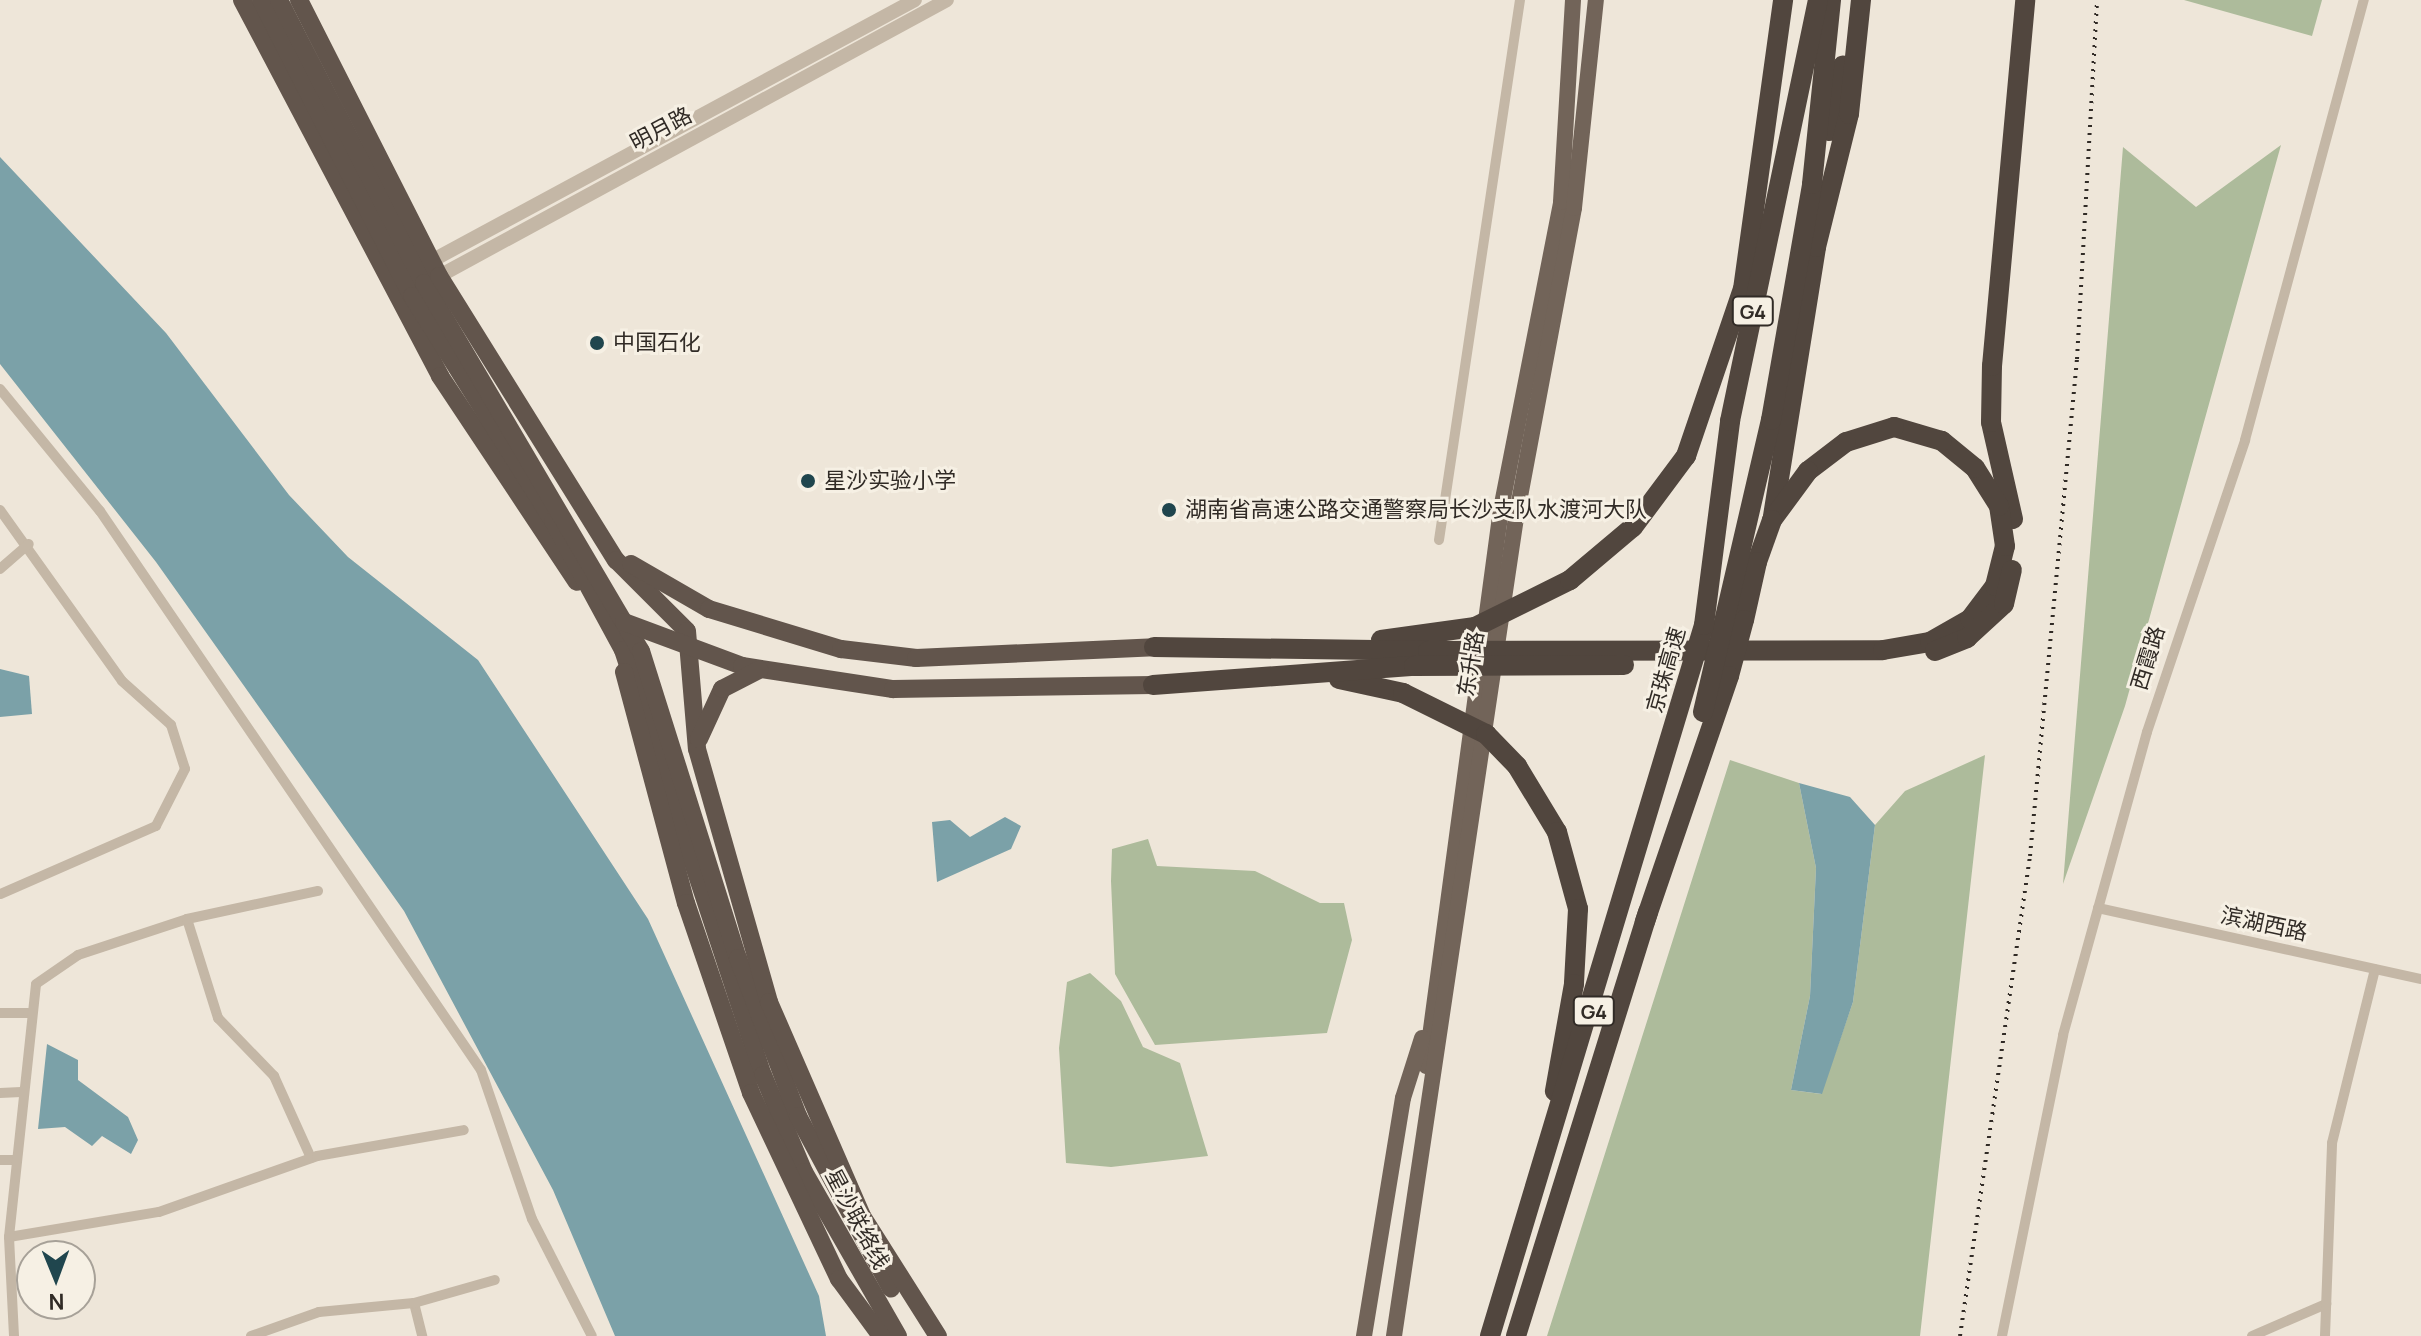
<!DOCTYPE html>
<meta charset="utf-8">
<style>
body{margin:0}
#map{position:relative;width:2421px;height:1336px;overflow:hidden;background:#eee6d9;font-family:Manrope,"Noto Sans SC",sans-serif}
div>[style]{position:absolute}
.green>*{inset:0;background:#adbb9b}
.water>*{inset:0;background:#7ba1a8}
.minor>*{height:10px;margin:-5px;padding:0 5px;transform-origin:5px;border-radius:5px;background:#c4b7a6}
.tertiary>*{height:14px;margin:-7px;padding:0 7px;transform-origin:7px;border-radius:7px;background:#c4b7a6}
.primary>*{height:16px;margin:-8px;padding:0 8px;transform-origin:8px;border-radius:8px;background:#726459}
.trunk>*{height:18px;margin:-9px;padding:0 9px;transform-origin:9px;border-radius:9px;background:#62554c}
.motorway>*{height:20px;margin:-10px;padding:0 10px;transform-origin:10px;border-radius:10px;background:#51463e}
.rail>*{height:4px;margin-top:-2px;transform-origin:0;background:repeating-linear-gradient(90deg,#312b26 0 2px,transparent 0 8px)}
.dots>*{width:22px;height:22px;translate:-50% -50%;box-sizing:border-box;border:4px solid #f6f0e4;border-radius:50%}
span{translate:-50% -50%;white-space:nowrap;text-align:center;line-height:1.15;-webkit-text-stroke:6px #f6f0e4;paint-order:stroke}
.shield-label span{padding:2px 6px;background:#f6f0e4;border:2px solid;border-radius:6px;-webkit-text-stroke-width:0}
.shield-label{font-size:20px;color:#312b26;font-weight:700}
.street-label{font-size:22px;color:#312b26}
.poi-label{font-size:22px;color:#312b26}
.left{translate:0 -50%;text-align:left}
.north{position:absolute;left:16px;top:1240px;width:80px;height:80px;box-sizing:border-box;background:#f6f0e4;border:2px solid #a7a198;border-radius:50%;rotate:179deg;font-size:22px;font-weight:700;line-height:32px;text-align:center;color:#312b26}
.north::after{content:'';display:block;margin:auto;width:28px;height:36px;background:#20464e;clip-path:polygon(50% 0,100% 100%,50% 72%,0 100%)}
</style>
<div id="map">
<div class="green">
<i style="clip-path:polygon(2184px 0,2322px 0,2312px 36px)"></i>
<i style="clip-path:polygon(2281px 145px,2125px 706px,2063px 884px,2123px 147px,2196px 207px)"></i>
<i style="clip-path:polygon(1985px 755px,1920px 1336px,1547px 1336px,1730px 760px,1799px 783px,1816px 868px,1810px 996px,1791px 1090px,1821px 1094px,1853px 1002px,1875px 825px,1905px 791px)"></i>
<i style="clip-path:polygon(1148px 839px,1157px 866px,1255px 871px,1320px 903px,1344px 903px,1352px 940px,1327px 1033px,1155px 1045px,1115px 974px,1111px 881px,1112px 849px)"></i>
<i style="clip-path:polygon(1090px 973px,1121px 1001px,1143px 1047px,1180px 1063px,1208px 1156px,1111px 1167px,1066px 1163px,1059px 1048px,1067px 982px)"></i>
</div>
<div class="water">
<i style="clip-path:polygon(0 157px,166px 333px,289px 495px,348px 557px,478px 660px,648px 919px,819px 1296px,826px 1336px,615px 1336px,553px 1190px,404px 911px,156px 562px,0 364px)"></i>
<i style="clip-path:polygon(0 669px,29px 676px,32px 714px,0 717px)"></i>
<i style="clip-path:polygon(1799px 783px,1850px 797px,1875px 825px,1853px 1002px,1822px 1094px,1791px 1090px,1810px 996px,1816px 868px)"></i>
<i style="clip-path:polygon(1005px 817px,1021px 826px,1011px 849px,937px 882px,932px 822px,950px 820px,970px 837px)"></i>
<i style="clip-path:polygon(47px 1044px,78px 1060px,78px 1080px,128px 1117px,138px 1140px,131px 1154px,102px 1136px,92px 1146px,65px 1127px,38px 1129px)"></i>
</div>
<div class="minor">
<i style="left:0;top:389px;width:158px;rotate:50.7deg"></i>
<i style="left:100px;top:511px;width:676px;rotate:55.72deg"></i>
<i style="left:481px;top:1070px;width:157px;rotate:71.1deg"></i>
<i style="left:532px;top:1219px;width:131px;rotate:62.9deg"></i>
<i style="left:0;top:510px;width:210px;rotate:54.5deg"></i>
<i style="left:122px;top:681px;width:66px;rotate:41.9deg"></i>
<i style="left:171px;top:725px;width:46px;rotate:72.3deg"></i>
<i style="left:185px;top:769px;width:64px;rotate:117deg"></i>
<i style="left:156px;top:826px;width:170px;rotate:156.4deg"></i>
<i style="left:1439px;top:540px;width:546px;rotate:-81.47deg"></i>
<i style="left:0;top:569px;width:38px;rotate:-41deg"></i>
<i style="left:2098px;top:908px;width:331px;rotate:12.4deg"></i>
<i style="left:187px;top:919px;width:104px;rotate:72.6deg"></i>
<i style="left:218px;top:1018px;width:81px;rotate:46deg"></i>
<i style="left:274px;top:1076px;width:90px;rotate:65.7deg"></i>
<i style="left:0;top:1013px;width:28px"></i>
<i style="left:0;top:1093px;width:21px;rotate:-3deg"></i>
<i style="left:0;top:1160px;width:16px"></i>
<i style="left:9px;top:1237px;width:152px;rotate:-9.5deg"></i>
<i style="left:159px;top:1212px;width:168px;rotate:-19.5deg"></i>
<i style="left:317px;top:1156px;width:149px;rotate:-10deg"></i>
<i style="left:414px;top:1303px;width:34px;rotate:76deg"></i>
<i style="left:14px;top:1336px;width:99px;rotate:-92.9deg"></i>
<i style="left:9px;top:1237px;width:254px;rotate:-83.9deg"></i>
<i style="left:36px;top:984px;width:51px;rotate:-34.6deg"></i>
<i style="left:78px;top:955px;width:115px;rotate:-18.3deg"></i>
<i style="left:187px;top:919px;width:134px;rotate:-12.1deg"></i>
<i style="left:251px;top:1336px;width:72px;rotate:-19.4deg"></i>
<i style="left:319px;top:1312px;width:95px;rotate:-5.4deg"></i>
<i style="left:414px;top:1303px;width:84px;rotate:-15.9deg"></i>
<i style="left:2002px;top:1336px;width:307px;rotate:-78.5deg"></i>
<i style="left:2063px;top:1035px;width:314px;rotate:-74.5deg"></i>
<i style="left:2147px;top:732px;width:308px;rotate:-71.4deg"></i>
<i style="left:2245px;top:440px;width:456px;rotate:-74.9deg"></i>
<i style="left:2252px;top:1336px;width:81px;rotate:-23.4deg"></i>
<i style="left:2325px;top:1336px;width:193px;rotate:-87.9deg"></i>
<i style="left:2332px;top:1143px;width:179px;rotate:-76.1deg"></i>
</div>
<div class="tertiary">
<i style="left:422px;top:266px;width:560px;rotate:-28.35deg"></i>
<i style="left:432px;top:280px;width:586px;rotate:-28.53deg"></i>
</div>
<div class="primary">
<i style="left:1426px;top:1066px;width:562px;rotate:-82.33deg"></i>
<i style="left:1501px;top:509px;width:313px;rotate:-78.9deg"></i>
<i style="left:1561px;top:202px;width:202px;rotate:-86.6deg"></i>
<i style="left:1364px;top:1336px;width:241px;rotate:-80.7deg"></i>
<i style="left:1403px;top:1098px;width:63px;rotate:-72.4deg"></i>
<i style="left:1394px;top:1336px;width:827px;rotate:-81.52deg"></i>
<i style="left:1516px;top:518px;width:315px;rotate:-79.4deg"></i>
<i style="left:1574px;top:208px;width:209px;rotate:-84deg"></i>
</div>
<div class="trunk">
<i style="left:242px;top:0;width:425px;rotate:62.2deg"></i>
<i style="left:440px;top:376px;width:247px;rotate:56.4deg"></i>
<i style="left:261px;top:0;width:332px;rotate:63deg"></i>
<i style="left:412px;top:296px;width:266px;rotate:57.9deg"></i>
<i style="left:553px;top:521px;width:147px;rotate:61.5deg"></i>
<i style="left:623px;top:650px;width:447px;rotate:71.8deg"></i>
<i style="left:763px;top:1075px;width:105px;rotate:67.1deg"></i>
<i style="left:804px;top:1172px;width:189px;rotate:60.2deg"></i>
<i style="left:279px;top:0;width:318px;rotate:62.9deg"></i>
<i style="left:424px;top:283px;width:427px;rotate:59.5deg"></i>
<i style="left:641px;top:651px;width:322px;rotate:72.5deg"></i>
<i style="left:738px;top:958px;width:169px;rotate:69.2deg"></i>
<i style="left:798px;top:1116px;width:196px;rotate:61.7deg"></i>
<i style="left:299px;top:0;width:309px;rotate:63.1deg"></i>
<i style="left:439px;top:276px;width:335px;rotate:58.1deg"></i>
<i style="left:616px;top:560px;width:100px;rotate:45deg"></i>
<i style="left:687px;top:631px;width:118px;rotate:85.2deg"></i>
<i style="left:697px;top:749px;width:263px;rotate:74.1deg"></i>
<i style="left:769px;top:1002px;width:233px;rotate:66.5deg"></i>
<i style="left:862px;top:1216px;width:142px;rotate:57.7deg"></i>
<i style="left:631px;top:564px;width:90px;rotate:30deg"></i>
<i style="left:709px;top:609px;width:138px;rotate:16.9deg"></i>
<i style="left:841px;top:649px;width:76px;rotate:6.8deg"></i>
<i style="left:916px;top:658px;width:238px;rotate:-2.6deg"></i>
<i style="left:624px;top:622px;width:126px;rotate:20.4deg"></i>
<i style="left:742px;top:666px;width:153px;rotate:8.7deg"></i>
<i style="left:893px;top:689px;width:260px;rotate:-0.9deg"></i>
<i style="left:624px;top:672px;width:239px;rotate:75deg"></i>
<i style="left:686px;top:903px;width:201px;rotate:71.1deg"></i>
<i style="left:751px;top:1093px;width:206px;rotate:64.7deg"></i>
<i style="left:839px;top:1279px;width:71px;rotate:53.6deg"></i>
<i style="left:699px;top:739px;width:55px;rotate:-65.3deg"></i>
<i style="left:722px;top:689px;width:42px;rotate:-27.2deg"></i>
</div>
<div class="motorway">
<i style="left:1829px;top:131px;width:67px;rotate:-78deg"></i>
<i style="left:1773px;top:516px;width:272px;rotate:-80.9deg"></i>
<i style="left:1816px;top:247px;width:137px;rotate:-76.1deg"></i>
<i style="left:1849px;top:114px;width:115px;rotate:-84deg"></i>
<i style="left:2013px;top:519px;width:99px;rotate:-102.8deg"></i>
<i style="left:1991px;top:422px;width:56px;rotate:-89deg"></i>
<i style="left:1992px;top:366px;width:367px;rotate:-84.8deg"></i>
<i style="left:1381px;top:640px;width:95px;rotate:-7.9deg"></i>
<i style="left:1475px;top:627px;width:106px;rotate:-26.3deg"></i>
<i style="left:1570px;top:580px;width:82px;rotate:-40.1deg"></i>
<i style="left:1633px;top:527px;width:89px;rotate:-53.3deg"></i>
<i style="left:1686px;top:456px;width:176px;rotate:-71.2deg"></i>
<i style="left:1743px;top:289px;width:292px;rotate:-82.1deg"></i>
<i style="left:1154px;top:647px;width:274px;rotate:0.8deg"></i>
<i style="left:1428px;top:651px;width:455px;rotate:-0.1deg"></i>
<i style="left:1883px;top:650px;width:48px;rotate:-9.7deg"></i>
<i style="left:1930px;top:642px;width:46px;rotate:-29.9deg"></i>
<i style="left:1970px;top:619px;width:41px;rotate:-52.9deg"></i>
<i style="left:1995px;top:586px;width:41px;rotate:-76deg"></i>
<i style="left:2005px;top:546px;width:40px;rotate:-98.5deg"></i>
<i style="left:1999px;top:506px;width:45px;rotate:-122.3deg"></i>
<i style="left:1975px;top:468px;width:43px;rotate:-140.7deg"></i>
<i style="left:1942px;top:441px;width:50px;rotate:-163.7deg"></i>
<i style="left:1894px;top:427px;width:50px;rotate:162.6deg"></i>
<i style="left:1846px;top:442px;width:48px;rotate:142.7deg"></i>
<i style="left:1808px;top:471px;width:61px;rotate:126.3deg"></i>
<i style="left:1772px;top:520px;width:45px;rotate:109.7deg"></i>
<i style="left:1757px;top:562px;width:59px;rotate:102.6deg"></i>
<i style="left:1744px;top:620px;width:58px;rotate:105deg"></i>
<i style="left:1729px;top:676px;width:260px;rotate:108.9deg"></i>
<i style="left:1935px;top:651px;width:35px;rotate:-22deg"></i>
<i style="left:1967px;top:638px;width:50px;rotate:-42.6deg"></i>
<i style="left:2004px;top:604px;width:35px;rotate:-77deg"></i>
<i style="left:1339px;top:679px;width:66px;rotate:12.3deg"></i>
<i style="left:1403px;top:693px;width:93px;rotate:26.3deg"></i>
<i style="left:1486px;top:734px;width:45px;rotate:45.9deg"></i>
<i style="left:1517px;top:766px;width:77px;rotate:58.8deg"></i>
<i style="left:1557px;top:832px;width:80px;rotate:74.7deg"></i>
<i style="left:1578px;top:909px;width:75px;rotate:93.1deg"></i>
<i style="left:1574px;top:984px;width:109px;rotate:100.1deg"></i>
<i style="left:1153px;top:685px;width:262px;rotate:-4.2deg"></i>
<i style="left:1414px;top:666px;width:210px;rotate:-0.3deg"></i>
<i style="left:1703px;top:712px;width:300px;rotate:-76.9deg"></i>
<i style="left:1771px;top:420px;width:240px;rotate:-80.1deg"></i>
<i style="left:1812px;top:184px;width:185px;rotate:-84.1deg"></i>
<i style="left:1490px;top:1336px;width:743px;rotate:-73.25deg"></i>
<i style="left:1704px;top:625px;width:206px;rotate:-82.7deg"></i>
<i style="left:1730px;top:421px;width:430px;rotate:-78.2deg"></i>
<i style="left:1516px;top:1336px;width:444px;rotate:-72.7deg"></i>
</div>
<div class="rail">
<i style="left:1960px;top:1336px;width:485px;rotate:-81.7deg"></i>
<i style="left:2030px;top:856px;width:499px;rotate:-84.6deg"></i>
<i style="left:2077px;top:359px;width:360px;rotate:-86.8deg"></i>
</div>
<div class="dots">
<i style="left:597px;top:343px;background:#20464e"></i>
<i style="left:808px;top:481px;background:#20464e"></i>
<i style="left:1169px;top:510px;background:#20464e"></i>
</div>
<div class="shield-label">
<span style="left:1753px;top:311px">G4</span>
<span style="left:1594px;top:1011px">G4</span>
</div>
<div class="street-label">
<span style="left:661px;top:129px;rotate:-28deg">明月路</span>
<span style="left:2148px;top:658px;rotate:-73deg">西霞路</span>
<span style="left:1471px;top:664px;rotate:-81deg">东升路</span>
<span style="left:1666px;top:670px;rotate:-74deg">京珠高速</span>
<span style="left:2264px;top:924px;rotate:12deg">滨湖西路</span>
<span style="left:857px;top:1219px;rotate:62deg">星沙联络线</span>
</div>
<div class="poi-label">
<span class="left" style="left:613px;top:343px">中国石化</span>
<span class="left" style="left:824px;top:481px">星沙实验小学</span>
<span class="left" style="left:1185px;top:510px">湖南省高速公路交通警察局长沙支队水渡河大队</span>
</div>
<div class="north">N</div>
</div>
